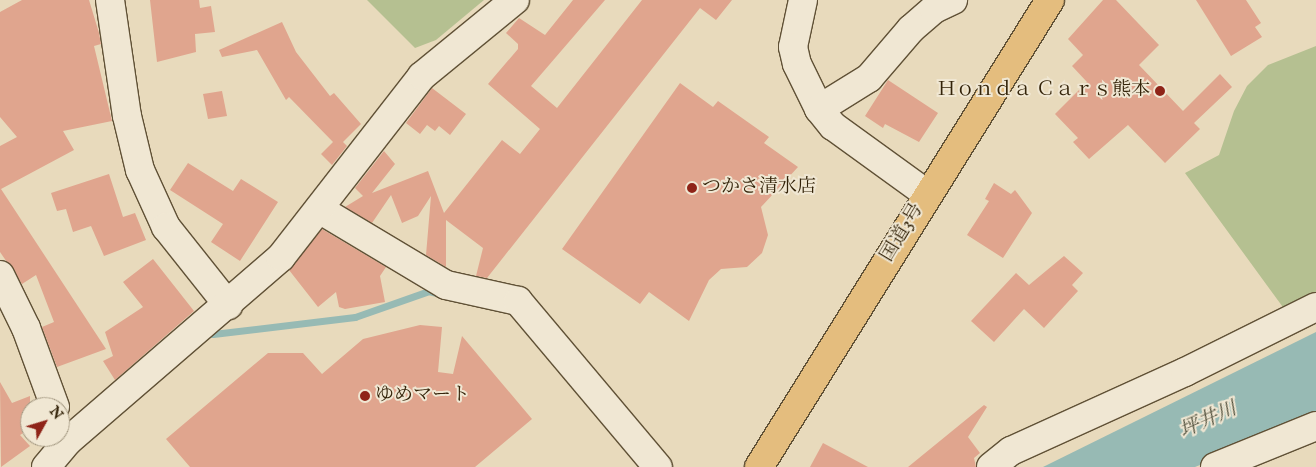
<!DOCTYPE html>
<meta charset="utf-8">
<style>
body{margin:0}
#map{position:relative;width:1316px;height:467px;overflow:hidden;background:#e8dabc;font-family:"IM FELL English","Noto Serif JP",serif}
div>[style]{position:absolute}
.green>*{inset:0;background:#b5c091}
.water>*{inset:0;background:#97bab4}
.stream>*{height:7px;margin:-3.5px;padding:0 3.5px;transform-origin:3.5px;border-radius:3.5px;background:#97bab4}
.building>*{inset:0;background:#e0a58e}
.roads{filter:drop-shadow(1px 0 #605136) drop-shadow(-1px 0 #605136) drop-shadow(0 1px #605136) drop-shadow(0 -1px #605136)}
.minor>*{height:28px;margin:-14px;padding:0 14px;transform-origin:14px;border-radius:14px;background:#f0e7d3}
.highway>*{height:28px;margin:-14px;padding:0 14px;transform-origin:14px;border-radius:14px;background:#e4bd7e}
.dots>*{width:14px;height:14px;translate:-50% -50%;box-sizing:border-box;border:2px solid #f0e7d3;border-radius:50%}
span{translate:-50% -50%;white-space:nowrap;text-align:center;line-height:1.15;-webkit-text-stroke:4px #f0e7d3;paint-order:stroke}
.poi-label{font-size:19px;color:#332309}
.right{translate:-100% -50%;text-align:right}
.left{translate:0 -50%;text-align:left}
.street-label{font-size:19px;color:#332309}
.water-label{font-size:20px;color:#51503c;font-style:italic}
.north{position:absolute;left:20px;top:397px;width:50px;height:50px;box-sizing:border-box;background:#f0e7d3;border:1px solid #a49982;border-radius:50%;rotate:51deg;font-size:14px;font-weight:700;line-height:20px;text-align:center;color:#332309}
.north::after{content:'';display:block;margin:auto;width:18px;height:22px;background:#8f2418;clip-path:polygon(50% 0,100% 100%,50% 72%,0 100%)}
</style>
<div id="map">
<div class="green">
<i style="clip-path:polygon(367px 0,484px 0,436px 40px,415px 48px)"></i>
<i style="clip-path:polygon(1316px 46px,1316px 292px,1285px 310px,1185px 173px,1219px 155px,1234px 111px,1247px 86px,1268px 65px)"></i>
</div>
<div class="water">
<i style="clip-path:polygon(1316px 332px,1316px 419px,1195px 467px,1043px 467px)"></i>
</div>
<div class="stream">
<i style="left:213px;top:334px;width:143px;rotate:-6.8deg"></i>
<i style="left:355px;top:317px;width:78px;rotate:-19.4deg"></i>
<i style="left:429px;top:291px;width:11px;rotate:15deg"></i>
</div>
<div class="building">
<i style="clip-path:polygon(22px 0,89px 0,99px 33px,101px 44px,94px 46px,112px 121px,63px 131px,74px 150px,1px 189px,106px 349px,57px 367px,42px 327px,54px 322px,36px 275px,22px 284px,0 252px,0 146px,17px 137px,0 117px,0 12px)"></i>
<i style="clip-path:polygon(150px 0,199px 0,200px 8px,211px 6px,215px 32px,195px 34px,196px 52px,157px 62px)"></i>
<i style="clip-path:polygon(573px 0,605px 0,531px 86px,557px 108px,642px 0,732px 0,716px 20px,700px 8px,487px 278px,476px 276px,483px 248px,446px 220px,446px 267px,426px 255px,431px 196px,418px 216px,402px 223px,391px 195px,372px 223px,345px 207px,363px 196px,355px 188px,384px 151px,395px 164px,372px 193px,428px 171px,444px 213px,502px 140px,520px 154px,540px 129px,488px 84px,518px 49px,518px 44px,506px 33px,519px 18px,545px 35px)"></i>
<i style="clip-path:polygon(1103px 0,1116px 0,1159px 45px,1139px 65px,1183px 111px,1220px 74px,1232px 87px,1194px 123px,1200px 129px,1165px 163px,1128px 125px,1089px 159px,1073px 142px,1078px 138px,1055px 114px,1087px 82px,1072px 66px,1083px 55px,1068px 39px)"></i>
<i style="clip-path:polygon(1196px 0,1246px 0,1261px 23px,1255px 27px,1262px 37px,1231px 56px)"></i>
<i style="clip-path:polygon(282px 22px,296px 52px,330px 96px,334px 93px,361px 124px,343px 142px,347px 146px,332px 165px,321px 154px,333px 142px,289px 97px,286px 100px,257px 50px,222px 57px,219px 50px)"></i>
<i style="clip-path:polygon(888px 80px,938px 113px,919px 142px,885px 124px,883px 128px,865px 116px)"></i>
<i style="clip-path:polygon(680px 83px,713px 107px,718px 101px,769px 137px,764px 143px,798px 167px,761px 207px,768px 235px,762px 253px,747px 267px,721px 269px,709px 280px,689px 321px,649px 292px,640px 304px,562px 249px)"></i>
<i style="clip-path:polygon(432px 88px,466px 114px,450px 135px,439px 126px,435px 131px,427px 125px,420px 134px,406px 123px)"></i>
<i style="clip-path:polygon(222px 91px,227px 116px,208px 119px,203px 94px)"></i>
<i style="clip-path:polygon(188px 163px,233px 191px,241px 179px,278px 202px,240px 261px,211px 242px,223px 224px,170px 190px)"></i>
<i style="clip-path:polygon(109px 174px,123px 217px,135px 213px,146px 240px,104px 256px,91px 226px,73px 232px,66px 209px,57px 211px,51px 193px)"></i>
<i style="clip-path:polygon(994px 183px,1011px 194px,1015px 190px,1032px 213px,1003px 258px,967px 235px,989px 201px,985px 199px)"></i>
<i style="clip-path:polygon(322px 229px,386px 267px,380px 276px,385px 302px,345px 309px,339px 307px,336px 292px,318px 307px,289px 270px)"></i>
<i style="clip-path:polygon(1064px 256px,1083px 273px,1072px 285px,1078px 291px,1044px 328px,1024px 309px,994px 342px,971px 321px,1016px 273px,1029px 285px)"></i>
<i style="clip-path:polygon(153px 259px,194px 311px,115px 380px,103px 361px,113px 356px,105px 332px,143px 307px,123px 282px)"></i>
<i style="clip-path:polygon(420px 325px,442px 327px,438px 372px,453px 374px,462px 336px,532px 419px,475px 467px,190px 467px,166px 439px,268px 353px,303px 353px,322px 374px,363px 339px)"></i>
<i style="clip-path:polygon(0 382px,12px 403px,30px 396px,30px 429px,20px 435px,30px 446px,1px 467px)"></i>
<i style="clip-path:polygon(984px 405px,987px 407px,968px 437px,980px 453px,974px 458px,976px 467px,908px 467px)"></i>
<i style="clip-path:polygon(823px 443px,868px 467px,810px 467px)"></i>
</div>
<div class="roads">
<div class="minor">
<i style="left:110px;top:0;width:117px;rotate:81.7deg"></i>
<i style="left:127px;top:116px;width:56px;rotate:76.5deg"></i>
<i style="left:140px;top:170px;width:63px;rotate:65.5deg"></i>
<i style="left:166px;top:227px;width:100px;rotate:51.5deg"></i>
<i style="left:803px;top:0;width:48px;rotate:102deg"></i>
<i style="left:793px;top:47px;width:17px;rotate:77deg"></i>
<i style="left:797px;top:64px;width:50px;rotate:63.9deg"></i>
<i style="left:819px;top:109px;width:22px;rotate:51deg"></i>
<i style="left:833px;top:126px;width:116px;rotate:35.9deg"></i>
<i style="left:819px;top:109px;width:59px;rotate:-31.8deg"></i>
<i style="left:869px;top:78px;width:65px;rotate:-49.4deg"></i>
<i style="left:911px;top:29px;width:30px;rotate:-41deg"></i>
<i style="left:934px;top:9px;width:21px;rotate:-25deg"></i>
<i style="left:319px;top:209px;width:148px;rotate:30.9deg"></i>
<i style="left:446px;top:285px;width:74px;rotate:12.5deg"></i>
<i style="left:518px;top:301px;width:217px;rotate:49.9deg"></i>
<i style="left:0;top:275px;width:59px;rotate:63.9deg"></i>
<i style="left:26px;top:328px;width:84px;rotate:69.8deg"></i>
<i style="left:46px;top:467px;width:34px;rotate:-50deg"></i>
<i style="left:68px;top:441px;width:281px;rotate:-40.8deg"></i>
<i style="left:281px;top:257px;width:229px;rotate:-52.1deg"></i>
<i style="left:422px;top:76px;width:120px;rotate:-39.3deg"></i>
<i style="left:991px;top:467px;width:26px;rotate:-39deg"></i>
<i style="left:1011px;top:451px;width:191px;rotate:-24.4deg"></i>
<i style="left:1185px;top:372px;width:146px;rotate:-26.4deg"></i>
<i style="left:1215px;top:467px;width:109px;rotate:-22.1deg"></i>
</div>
<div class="highway">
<i style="left:759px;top:467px;width:550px;rotate:-58.07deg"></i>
</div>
</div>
<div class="dots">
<i style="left:1160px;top:91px;background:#8f2418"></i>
<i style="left:692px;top:188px;background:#8f2418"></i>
<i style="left:365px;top:396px;background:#8f2418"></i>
</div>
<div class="poi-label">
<span class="right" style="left:1150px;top:91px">Ｈｏｎｄａ Ｃａｒｓ熊本</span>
<span class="left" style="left:702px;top:188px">つかさ清水店</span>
<span class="left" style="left:375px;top:396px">ゆめマート</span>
</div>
<div class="street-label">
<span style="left:903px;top:233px;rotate:-59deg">国道3号</span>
</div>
<div class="water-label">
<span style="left:1208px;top:420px;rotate:-24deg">坪井川</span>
</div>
<div class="north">N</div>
</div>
